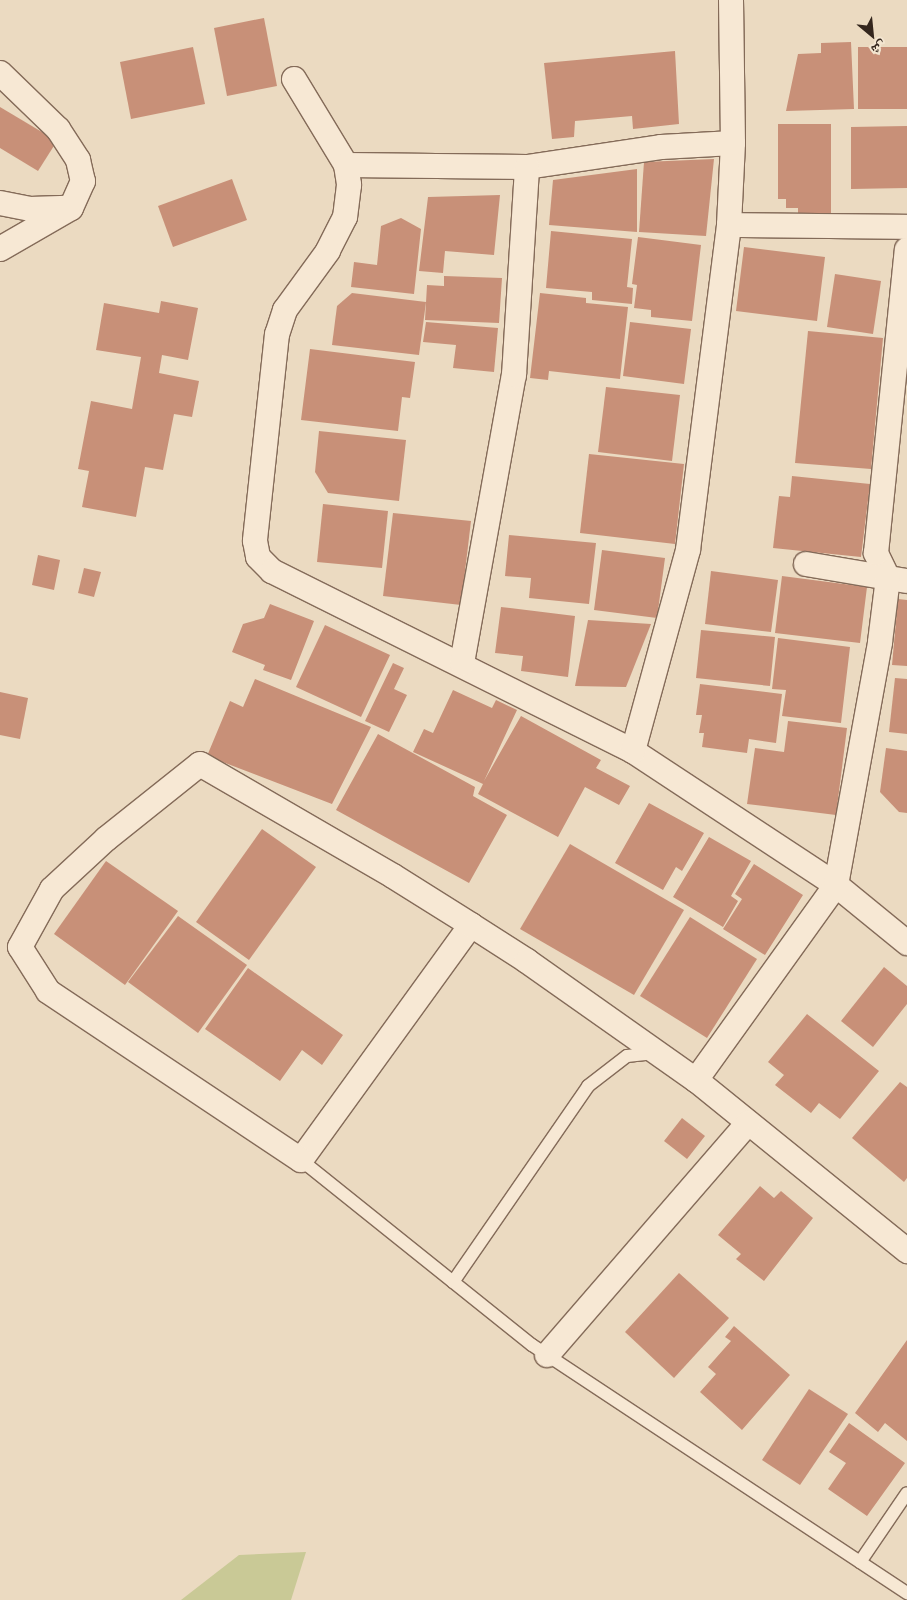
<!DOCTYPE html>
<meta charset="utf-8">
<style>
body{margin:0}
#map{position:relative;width:907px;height:1600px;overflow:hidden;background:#ebdac1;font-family:Lora,"Noto Naskh Arabic",serif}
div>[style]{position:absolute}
.green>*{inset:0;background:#c9c996}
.building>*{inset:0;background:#c89078}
.roads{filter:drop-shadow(1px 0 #846b59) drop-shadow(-1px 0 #846b59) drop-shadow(0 1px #846b59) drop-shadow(0 -1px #846b59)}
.lane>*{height:12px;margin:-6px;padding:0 6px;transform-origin:6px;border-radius:6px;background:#f7e8d4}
.street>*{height:24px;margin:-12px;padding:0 12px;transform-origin:12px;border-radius:12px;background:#f7e8d4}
span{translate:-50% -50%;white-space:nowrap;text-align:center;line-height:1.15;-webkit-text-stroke:5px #f3e5d0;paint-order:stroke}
.north{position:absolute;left:847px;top:10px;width:50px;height:50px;-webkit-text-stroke:4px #f3e5d0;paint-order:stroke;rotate:152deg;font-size:14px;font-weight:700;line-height:20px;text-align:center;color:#34261d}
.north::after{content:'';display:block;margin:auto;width:18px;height:22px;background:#34261d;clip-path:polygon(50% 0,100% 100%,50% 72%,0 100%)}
</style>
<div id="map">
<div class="green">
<i style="clip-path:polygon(306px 1552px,291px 1600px,181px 1600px,239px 1555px)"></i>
</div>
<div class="building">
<i style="clip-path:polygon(264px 18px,277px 86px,227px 96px,214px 28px)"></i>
<i style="clip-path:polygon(851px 42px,854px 109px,786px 111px,798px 54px,821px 53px,821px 43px)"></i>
<i style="clip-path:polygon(193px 47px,205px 104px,131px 119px,120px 62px)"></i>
<i style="clip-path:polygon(858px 47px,907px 47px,907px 109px,858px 109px)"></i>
<i style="clip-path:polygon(675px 51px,679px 124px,633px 129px,632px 116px,575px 121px,574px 137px,552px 139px,544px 63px)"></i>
<i style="clip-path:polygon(0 107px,57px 141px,38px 171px,0 148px)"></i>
<i style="clip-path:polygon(778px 124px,831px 124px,831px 215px,798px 215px,798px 208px,786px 208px,786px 199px,778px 199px)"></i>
<i style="clip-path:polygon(907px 126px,907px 188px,851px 189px,851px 127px)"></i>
<i style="clip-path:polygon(714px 159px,706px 236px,639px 232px,644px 162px)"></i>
<i style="clip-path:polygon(637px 169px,637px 232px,549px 225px,553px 180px)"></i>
<i style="clip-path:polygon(232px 179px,247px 220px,173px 247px,158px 206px)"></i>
<i style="clip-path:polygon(500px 195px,494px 255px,445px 251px,443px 273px,419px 271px,428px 197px)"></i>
<i style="clip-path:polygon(401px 218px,421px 229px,414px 294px,351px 287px,354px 262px,377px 265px,381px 226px)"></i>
<i style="clip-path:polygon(551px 231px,632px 239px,627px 287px,633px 288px,632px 304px,592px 300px,592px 292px,546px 288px)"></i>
<i style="clip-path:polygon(638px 237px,701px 245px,692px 321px,651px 317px,651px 310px,634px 308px,637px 285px,632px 284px)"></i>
<i style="clip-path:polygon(744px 247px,825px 257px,817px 321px,736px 311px)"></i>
<i style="clip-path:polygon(835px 274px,881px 281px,873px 334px,827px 327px)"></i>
<i style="clip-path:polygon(444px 276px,502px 278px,499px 323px,425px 320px,427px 285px,444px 286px)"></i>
<i style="clip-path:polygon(352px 293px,426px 302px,419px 355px,332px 345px,337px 306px)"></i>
<i style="clip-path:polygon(540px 293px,586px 298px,586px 303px,628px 307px,620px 379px,549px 371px,548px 380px,530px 378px)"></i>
<i style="clip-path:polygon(161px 301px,198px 308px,188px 360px,162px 355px,159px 373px,199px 381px,192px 417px,174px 414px,163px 470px,145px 467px,136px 517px,82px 507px,89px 471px,78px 469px,91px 401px,132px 409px,141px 357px,96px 350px,104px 303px,159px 313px)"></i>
<i style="clip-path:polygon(426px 322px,498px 328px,494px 372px,453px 368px,456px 345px,423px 342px)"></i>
<i style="clip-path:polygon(630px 322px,691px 329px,684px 384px,623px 376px)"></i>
<i style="clip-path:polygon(808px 331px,883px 338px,871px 469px,795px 463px)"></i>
<i style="clip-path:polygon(310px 349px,415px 362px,410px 398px,402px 397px,398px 431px,301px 420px)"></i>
<i style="clip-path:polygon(606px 387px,680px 395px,672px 461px,598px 452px)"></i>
<i style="clip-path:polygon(319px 431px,406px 440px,399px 501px,328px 493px,315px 472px)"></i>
<i style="clip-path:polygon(589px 454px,684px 464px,675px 544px,580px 533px)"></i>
<i style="clip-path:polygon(792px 476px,870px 484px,861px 557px,773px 548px,779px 496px,790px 497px)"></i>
<i style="clip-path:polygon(323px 504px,388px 511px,382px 568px,317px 562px)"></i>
<i style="clip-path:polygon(393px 513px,471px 521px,461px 605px,383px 596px)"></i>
<i style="clip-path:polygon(509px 535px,596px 543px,589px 604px,529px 598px,531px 578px,505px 576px)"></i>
<i style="clip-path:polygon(602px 550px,665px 558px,657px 618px,594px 610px)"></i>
<i style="clip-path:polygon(38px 555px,60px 560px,54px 590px,32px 585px)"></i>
<i style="clip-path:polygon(84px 568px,101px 572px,94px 597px,78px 593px)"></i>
<i style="clip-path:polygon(711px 571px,778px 580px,771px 632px,705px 624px)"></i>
<i style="clip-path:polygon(782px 576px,867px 587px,860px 643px,775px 633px)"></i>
<i style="clip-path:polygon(898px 599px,907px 600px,907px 666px,892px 665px)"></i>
<i style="clip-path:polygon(270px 604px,314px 621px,291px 680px,263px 670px,265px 665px,232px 652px,243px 624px,264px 618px)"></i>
<i style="clip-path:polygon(501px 607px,575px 616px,568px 677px,521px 671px,523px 656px,495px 653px)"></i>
<i style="clip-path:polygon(588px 620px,651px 624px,626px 687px,575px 686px)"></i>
<i style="clip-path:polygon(325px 625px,390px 655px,361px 717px,296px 687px)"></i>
<i style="clip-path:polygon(701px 630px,775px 637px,770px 686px,696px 678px)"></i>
<i style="clip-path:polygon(778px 638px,850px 647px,841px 723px,782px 716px,786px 690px,772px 689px)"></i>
<i style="clip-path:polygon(393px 663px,404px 668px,394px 689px,407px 695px,389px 732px,365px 721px)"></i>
<i style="clip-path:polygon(895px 678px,907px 679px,907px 734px,889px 732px)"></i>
<i style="clip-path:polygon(255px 679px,371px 727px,332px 804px,207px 756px,230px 701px,243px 707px)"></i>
<i style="clip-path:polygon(700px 684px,782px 694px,776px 743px,749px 739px,747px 753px,702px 747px,704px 733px,699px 733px,702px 715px,696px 715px)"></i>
<i style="clip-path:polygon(453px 690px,492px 708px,496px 700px,517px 710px,484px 781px,521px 716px,601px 760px,596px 768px,630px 786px,619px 805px,585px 787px,558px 837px,478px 794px,483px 784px,413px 752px,424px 729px,433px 733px)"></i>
<i style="clip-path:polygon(0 692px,28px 698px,20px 739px,0 735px)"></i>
<i style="clip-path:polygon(788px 721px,847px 728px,836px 815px,747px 804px,755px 748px,784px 752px)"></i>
<i style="clip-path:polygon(378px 734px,475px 787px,473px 796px,507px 815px,469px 883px,336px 810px)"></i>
<i style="clip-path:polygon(886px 748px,907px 751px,907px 813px,899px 812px,880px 792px)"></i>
<i style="clip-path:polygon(649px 803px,704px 833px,682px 871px,676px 867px,663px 890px,615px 863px)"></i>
<i style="clip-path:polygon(262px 829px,316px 867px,249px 960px,196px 922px)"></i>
<i style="clip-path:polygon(709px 837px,751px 861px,731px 896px,738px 901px,723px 927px,673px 897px)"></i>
<i style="clip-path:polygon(570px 844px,684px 910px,634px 995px,520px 929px)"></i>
<i style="clip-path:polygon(106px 861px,178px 911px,125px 985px,54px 934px)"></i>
<i style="clip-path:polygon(754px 864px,803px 895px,765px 955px,723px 929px,742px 899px,735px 894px)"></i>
<i style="clip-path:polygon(178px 916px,247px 965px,198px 1033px,128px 982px)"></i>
<i style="clip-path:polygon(690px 917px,757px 959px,707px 1038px,640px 996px)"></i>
<i style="clip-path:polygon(884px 967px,907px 986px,907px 1004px,873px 1047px,841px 1021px)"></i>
<i style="clip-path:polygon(248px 968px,343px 1035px,322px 1065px,302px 1050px,280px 1081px,205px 1029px)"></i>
<i style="clip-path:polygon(807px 1014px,879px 1071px,840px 1119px,819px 1103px,811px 1113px,775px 1085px,784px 1075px,768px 1062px)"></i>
<i style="clip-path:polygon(900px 1082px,907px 1087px,907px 1178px,904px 1182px,852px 1138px)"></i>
<i style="clip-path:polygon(682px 1118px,705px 1136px,687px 1159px,664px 1141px)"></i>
<i style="clip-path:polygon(760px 1186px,774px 1198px,781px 1191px,813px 1218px,764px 1281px,736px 1259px,741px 1254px,718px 1235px)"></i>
<i style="clip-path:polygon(679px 1273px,729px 1318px,674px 1378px,625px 1332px)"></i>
<i style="clip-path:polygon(734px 1326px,790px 1375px,742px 1430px,700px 1392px,716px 1374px,708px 1367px,731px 1341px,725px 1337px)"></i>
<i style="clip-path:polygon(907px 1340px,907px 1441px,885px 1423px,878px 1432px,855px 1413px)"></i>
<i style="clip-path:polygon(809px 1389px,848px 1414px,800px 1485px,762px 1460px)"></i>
<i style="clip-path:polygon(849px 1423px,905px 1463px,867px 1516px,828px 1489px,846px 1463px,829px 1452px)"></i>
</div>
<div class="roads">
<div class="lane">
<i style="left:301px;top:1160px;width:296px;rotate:38.7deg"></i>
<i style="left:532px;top:1345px;width:450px;rotate:33.5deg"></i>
<i style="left:453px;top:1282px;width:238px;rotate:-55.4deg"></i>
<i style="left:588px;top:1086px;width:49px;rotate:-37.6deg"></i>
<i style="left:627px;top:1056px;width:30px;rotate:-6deg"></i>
<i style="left:860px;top:1562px;width:83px;rotate:-55.7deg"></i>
</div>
<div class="street">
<i style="left:0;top:73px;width:81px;rotate:44deg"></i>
<i style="left:58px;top:129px;width:37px;rotate:57deg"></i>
<i style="left:78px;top:160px;width:22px;rotate:77deg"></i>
<i style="left:83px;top:181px;width:30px;rotate:114deg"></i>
<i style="left:71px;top:208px;width:82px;rotate:150deg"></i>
<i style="left:294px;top:79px;width:100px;rotate:58.8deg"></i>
<i style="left:346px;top:165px;width:20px;rotate:81deg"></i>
<i style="left:349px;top:185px;width:32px;rotate:97deg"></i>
<i style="left:345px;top:217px;width:38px;rotate:117deg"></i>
<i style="left:328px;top:251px;width:73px;rotate:126.1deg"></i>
<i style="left:285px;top:310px;width:25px;rotate:108deg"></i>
<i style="left:277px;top:334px;width:208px;rotate:96.1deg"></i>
<i style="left:255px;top:541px;width:16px;rotate:79deg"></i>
<i style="left:258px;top:557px;width:20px;rotate:45deg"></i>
<i style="left:272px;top:571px;width:403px;rotate:26.5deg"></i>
<i style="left:633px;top:751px;width:243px;rotate:33.4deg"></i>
<i style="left:836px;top:885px;width:92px;rotate:39.2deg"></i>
<i style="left:346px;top:165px;width:181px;rotate:0.6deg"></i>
<i style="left:527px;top:167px;width:135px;rotate:-8.5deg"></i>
<i style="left:661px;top:147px;width:72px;rotate:-3.2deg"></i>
<i style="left:0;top:203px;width:31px;rotate:11deg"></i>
<i style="left:30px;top:209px;width:38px;rotate:-2deg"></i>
<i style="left:729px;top:225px;width:178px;rotate:0.6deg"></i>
<i style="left:806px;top:564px;width:102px;rotate:9.6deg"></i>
<i style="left:462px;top:663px;width:293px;rotate:-79.8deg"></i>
<i style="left:514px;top:375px;width:208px;rotate:-86.4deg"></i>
<i style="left:633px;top:751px;width:208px;rotate:-74.7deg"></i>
<i style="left:688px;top:550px;width:328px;rotate:-82.8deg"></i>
<i style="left:729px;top:225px;width:82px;rotate:-87.2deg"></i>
<i style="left:733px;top:143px;width:143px;rotate:-90.8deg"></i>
<i style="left:471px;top:925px;width:290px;rotate:125.9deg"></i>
<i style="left:301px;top:1160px;width:304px;rotate:-146.3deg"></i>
<i style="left:48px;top:991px;width:52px;rotate:-122.5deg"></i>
<i style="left:20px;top:947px;width:66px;rotate:-61.1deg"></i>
<i style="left:52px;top:889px;width:74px;rotate:-42.8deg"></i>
<i style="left:106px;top:839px;width:120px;rotate:-38.6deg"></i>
<i style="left:200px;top:764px;width:223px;rotate:30.1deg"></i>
<i style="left:393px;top:876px;width:92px;rotate:32.1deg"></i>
<i style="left:471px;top:925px;width:67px;rotate:32.7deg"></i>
<i style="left:527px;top:961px;width:207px;rotate:35.2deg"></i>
<i style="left:696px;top:1080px;width:272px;rotate:39deg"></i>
<i style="left:696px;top:1080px;width:240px;rotate:-54.3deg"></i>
<i style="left:836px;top:885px;width:247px;rotate:-79.7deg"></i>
<i style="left:880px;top:642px;width:64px;rotate:-82.9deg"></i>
<i style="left:888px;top:578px;width:28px;rotate:-116deg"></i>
<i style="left:876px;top:553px;width:305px;rotate:-84.2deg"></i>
<i style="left:547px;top:1355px;width:307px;rotate:-49.1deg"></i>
</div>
</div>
<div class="north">ش</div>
</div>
